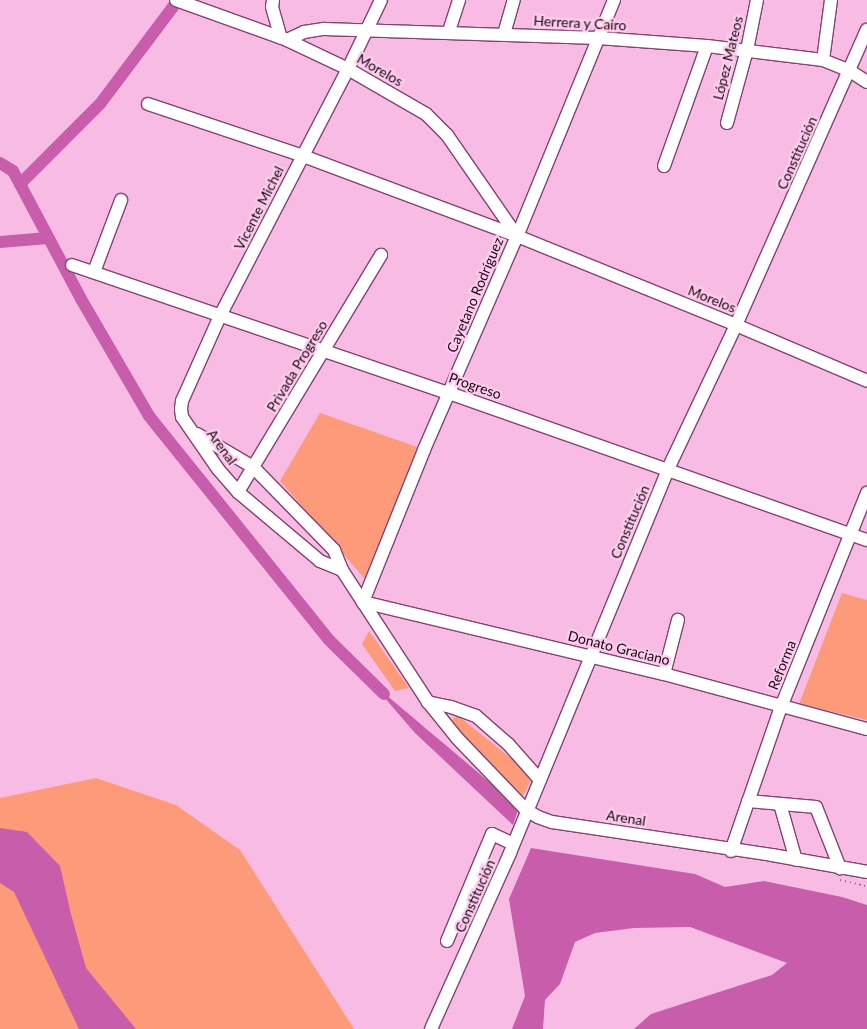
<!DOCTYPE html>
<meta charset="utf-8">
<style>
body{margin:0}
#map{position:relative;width:867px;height:1029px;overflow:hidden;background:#f8bce4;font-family:Lato,sans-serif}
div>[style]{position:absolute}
.green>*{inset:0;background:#fd9a79}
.water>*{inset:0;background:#c85eab}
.canal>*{height:12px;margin:-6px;padding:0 6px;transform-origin:6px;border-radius:6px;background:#c85eab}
.path>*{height:2px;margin-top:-1px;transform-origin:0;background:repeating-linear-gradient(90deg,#8a607d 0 1px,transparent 0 5px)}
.roads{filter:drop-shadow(1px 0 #844271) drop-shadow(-1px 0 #844271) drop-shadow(0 1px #844271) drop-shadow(0 -1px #844271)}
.minor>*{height:12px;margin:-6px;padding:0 6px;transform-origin:6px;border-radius:6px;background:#fff}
span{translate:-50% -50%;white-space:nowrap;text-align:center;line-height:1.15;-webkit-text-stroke:4.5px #fcceec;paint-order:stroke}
.street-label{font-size:14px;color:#1b0315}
</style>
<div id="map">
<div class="green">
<i style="clip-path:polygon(320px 413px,420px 448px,365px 579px,280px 481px)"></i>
<i style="clip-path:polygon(842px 593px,867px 600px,867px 720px,799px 704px)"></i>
<i style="clip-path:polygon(369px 631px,409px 688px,395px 691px,362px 644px)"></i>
<i style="clip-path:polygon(457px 715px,533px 776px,523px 796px,450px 723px)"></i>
<i style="clip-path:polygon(96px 778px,176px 805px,240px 850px,354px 1029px,0 1029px,0 798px)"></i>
</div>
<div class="water">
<i style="clip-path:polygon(372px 683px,519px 807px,513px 825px,414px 732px)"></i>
<i style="clip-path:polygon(0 828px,27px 832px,60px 866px,71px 914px,86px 968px,136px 1029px,79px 1029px,14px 892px,0 883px)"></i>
<i style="clip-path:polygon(531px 848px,695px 874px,725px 887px,764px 881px,842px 897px,867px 905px,867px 1029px,634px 1029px,651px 1014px,772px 975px,787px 963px,690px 927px,634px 928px,595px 933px,575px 942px,560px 984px,545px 1000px,543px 1029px,512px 1029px,525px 996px,509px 899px)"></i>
</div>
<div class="canal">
<i style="left:0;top:163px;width:15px;rotate:32deg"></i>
<i style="left:13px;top:171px;width:145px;rotate:62deg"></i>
<i style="left:81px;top:299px;width:135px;rotate:59.8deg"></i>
<i style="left:149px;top:416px;width:287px;rotate:51.2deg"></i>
<i style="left:329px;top:640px;width:77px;rotate:44.5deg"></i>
<i style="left:20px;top:184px;width:113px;rotate:-45deg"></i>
<i style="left:100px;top:104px;width:130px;rotate:-53.1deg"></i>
<i style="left:0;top:242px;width:48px;rotate:-4.8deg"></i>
</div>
<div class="path">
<i style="left:840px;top:880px;width:28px;rotate:13deg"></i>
</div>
<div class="roads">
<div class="minor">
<i style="left:176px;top:0;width:118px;rotate:19.8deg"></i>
<i style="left:287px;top:40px;width:68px;rotate:25.4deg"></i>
<i style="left:348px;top:69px;width:90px;rotate:30deg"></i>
<i style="left:426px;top:114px;width:30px;rotate:45deg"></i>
<i style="left:447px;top:135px;width:123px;rotate:55.3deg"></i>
<i style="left:273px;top:0;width:7px;rotate:98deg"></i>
<i style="left:272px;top:7px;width:32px;rotate:74deg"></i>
<i style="left:614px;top:0;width:255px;rotate:112.3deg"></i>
<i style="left:517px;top:236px;width:233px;rotate:113.5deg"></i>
<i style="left:424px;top:450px;width:164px;rotate:111.9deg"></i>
<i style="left:363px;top:602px;width:309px;rotate:13.5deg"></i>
<i style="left:664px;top:674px;width:210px;rotate:15.2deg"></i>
<i style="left:449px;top:31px;width:33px;rotate:-72deg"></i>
<i style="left:504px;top:34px;width:35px;rotate:-74deg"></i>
<i style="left:287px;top:40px;width:19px;rotate:-25deg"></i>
<i style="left:304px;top:32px;width:20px;rotate:-9deg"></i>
<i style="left:324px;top:29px;width:274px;rotate:1.9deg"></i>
<i style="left:598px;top:38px;width:109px;rotate:4.2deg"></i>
<i style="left:707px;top:46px;width:117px;rotate:6.9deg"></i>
<i style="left:823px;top:60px;width:29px;rotate:22deg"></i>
<i style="left:850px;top:71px;width:20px;rotate:33deg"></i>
<i style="left:823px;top:60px;width:61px;rotate:-82.4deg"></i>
<i style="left:148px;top:104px;width:163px;rotate:18.5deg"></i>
<i style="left:303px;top:156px;width:228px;rotate:20.5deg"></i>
<i style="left:517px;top:236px;width:236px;rotate:22.1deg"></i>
<i style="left:736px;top:325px;width:142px;rotate:23.1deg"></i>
<i style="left:727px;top:123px;width:76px;rotate:-74.7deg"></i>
<i style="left:747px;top:50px;width:51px;rotate:-78.7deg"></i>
<i style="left:664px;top:166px;width:127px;rotate:-70.3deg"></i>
<i style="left:72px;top:265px;width:398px;rotate:18.8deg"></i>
<i style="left:449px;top:393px;width:443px;rotate:19.4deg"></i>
<i style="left:94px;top:272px;width:77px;rotate:-69.4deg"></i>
<i style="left:197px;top:434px;width:65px;rotate:30.5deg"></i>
<i style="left:253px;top:467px;width:116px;rotate:45.7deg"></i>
<i style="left:334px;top:550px;width:22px;rotate:68deg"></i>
<i style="left:342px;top:570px;width:158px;rotate:56.9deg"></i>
<i style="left:238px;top:492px;width:277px;rotate:-58.9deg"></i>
<i style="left:342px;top:570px;width:24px;rotate:-158deg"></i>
<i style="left:320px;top:561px;width:107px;rotate:-139.9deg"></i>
<i style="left:238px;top:492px;width:30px;rotate:-131deg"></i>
<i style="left:218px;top:469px;width:63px;rotate:-124.7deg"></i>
<i style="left:182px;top:417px;width:8px;rotate:-97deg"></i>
<i style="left:181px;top:409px;width:8px;rotate:-83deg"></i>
<i style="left:182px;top:401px;width:95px;rotate:-65.9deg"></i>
<i style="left:221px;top:314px;width:276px;rotate:-62.6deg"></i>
<i style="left:348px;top:69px;width:76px;rotate:-64.4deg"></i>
<i style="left:664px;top:674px;width:56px;rotate:-75.5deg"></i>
<i style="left:540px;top:780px;width:48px;rotate:-131.6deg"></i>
<i style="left:508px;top:744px;width:43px;rotate:-138.8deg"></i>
<i style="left:476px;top:716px;width:27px;rotate:-160deg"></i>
<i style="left:451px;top:707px;width:24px;rotate:-168deg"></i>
<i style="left:428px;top:702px;width:46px;rotate:51.1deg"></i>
<i style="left:457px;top:738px;width:100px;rotate:46.2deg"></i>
<i style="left:526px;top:810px;width:14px;rotate:30deg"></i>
<i style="left:538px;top:817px;width:15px;rotate:20deg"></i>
<i style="left:552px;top:822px;width:222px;rotate:8.5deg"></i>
<i style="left:772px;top:855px;width:97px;rotate:10.1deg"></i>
<i style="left:748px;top:801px;width:68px;rotate:5deg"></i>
<i style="left:816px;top:807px;width:66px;rotate:68.5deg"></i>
<i style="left:780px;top:804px;width:58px;rotate:74.1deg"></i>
<i style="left:731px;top:851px;width:152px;rotate:-70.9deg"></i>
<i style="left:781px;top:707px;width:231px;rotate:-68.1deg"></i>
<i style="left:447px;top:941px;width:116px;rotate:-67.2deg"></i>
<i style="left:492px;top:834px;width:23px;rotate:25deg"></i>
<i style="left:431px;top:1029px;width:193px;rotate:-65.8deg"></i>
<i style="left:510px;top:853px;width:415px;rotate:-67.6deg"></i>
<i style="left:668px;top:469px;width:159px;rotate:-64.7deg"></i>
<i style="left:736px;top:325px;width:323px;rotate:-66.1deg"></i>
</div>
</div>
<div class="street-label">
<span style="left:580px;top:23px;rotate:3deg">Herrera y Cairo</span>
<span style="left:728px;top:58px;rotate:-76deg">López Mateos</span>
<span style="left:380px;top:70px;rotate:30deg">Morelos</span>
<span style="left:797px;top:153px;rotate:-66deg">Constitución</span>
<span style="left:259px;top:208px;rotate:-63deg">Vicente Michel</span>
<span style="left:475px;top:295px;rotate:-67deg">Cayetano Rodríguez</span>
<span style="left:712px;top:299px;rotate:22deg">Morelos</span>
<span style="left:297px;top:366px;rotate:-59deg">Privada Progreso</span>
<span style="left:475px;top:386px;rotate:19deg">Progreso</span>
<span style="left:222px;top:447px;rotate:54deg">Arenal</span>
<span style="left:630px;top:522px;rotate:-67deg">Constitución</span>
<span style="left:619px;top:648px;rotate:14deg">Donato Graciano</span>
<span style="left:782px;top:665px;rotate:-68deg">Reforma</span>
<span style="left:626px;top:818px;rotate:9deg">Arenal</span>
<span style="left:475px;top:896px;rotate:-66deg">Constitución</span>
</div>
</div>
